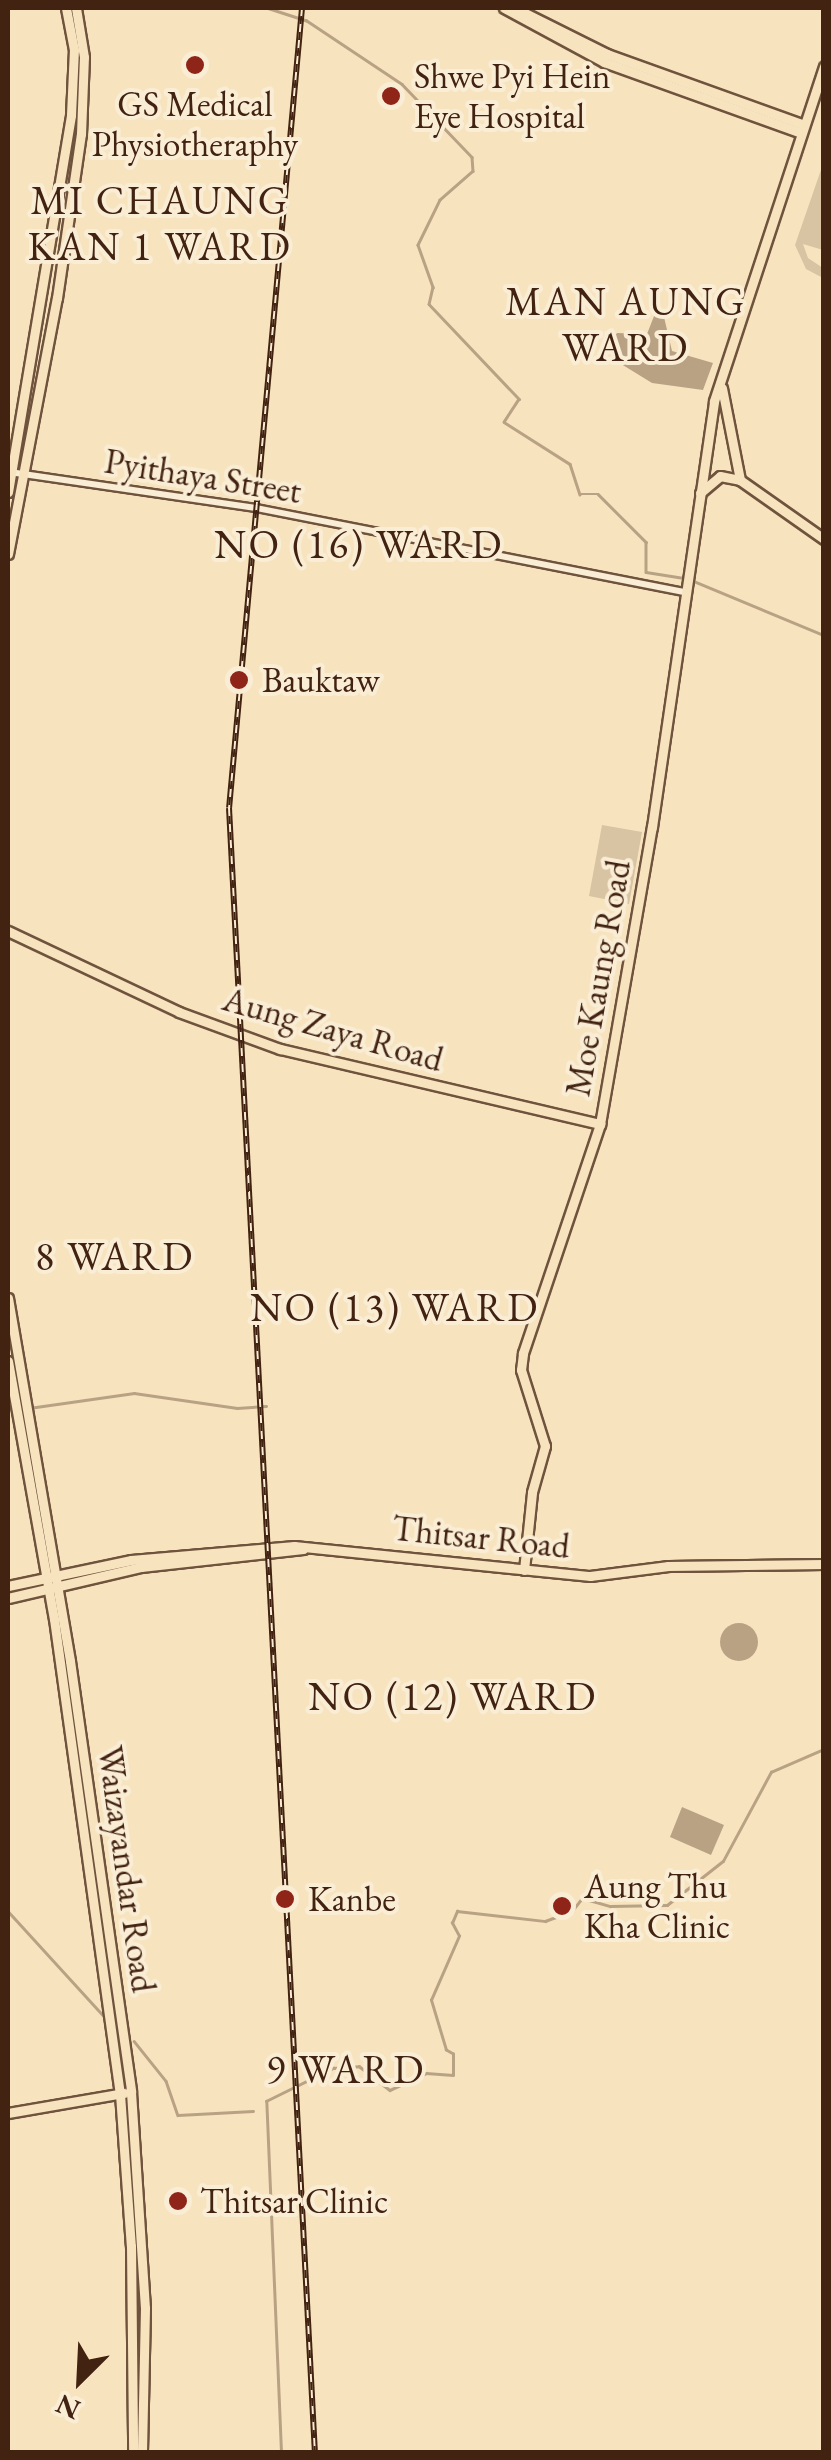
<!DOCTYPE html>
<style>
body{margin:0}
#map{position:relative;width:831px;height:2460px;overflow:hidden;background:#f7e4bf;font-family:"EB Garamond",serif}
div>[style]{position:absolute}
.green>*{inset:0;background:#d8c3a2}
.water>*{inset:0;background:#b9a284}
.round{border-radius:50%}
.stream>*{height:2.5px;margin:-1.25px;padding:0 1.25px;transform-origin:1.25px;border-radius:1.25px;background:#b9a284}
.roads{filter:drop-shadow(2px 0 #6f533d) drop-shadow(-2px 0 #6f533d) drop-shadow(0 2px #6f533d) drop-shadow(0 -2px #6f533d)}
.minor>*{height:6px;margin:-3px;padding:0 3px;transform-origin:3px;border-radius:3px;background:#faedd5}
.major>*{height:9px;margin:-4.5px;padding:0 4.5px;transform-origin:4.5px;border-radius:4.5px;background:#f7e4bf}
.rail>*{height:6px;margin-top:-3px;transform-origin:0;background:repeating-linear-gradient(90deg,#faedd5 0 8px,#422312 0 16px);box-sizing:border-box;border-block:2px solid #422312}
.dots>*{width:28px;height:28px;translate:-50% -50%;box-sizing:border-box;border:5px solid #faedd5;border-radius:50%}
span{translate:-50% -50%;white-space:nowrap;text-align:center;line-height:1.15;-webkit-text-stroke:8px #faedd5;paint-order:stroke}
.poi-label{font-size:35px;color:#422312}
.left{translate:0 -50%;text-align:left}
.street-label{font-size:35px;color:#422312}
.quarter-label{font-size:40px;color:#422312;letter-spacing:2.5px}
.frame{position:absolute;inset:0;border:10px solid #422312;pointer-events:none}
.north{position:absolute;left:30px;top:2330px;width:100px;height:100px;-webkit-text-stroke:8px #faedd5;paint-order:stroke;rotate:204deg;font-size:28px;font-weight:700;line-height:40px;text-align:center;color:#422312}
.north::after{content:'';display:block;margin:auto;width:35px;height:45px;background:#422312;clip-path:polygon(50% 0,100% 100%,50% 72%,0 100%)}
</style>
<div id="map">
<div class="green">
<i style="clip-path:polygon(823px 164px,823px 250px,803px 244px,808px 258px,823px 268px,823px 278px,806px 269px,795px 245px)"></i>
<i style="clip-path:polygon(602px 825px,642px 832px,629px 904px,589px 896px)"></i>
</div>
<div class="water">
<i style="clip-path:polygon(656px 311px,664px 317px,672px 351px,713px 363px,703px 390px,652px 383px,613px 359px,608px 347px,617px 333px,647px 334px)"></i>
<i class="round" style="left:720px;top:1623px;width:38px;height:38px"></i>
<i style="clip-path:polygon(682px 1807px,724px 1825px,711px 1855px,670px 1837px)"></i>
</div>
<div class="stream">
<i style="left:268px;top:8px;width:40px;rotate:18deg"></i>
<i style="left:306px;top:20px;width:115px;rotate:33.7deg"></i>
<i style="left:402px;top:84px;width:101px;rotate:46.2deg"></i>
<i style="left:472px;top:157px;width:14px;rotate:86deg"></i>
<i style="left:473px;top:171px;width:44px;rotate:138.7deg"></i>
<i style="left:440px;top:200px;width:50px;rotate:116.1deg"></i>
<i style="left:418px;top:245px;width:45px;rotate:70.3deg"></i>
<i style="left:433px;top:287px;width:17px;rotate:103deg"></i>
<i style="left:429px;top:304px;width:131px;rotate:46.5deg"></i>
<i style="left:519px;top:399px;width:27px;rotate:123deg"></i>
<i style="left:504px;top:422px;width:78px;rotate:32.5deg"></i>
<i style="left:570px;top:464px;width:32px;rotate:72deg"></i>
<i style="left:580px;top:494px;width:18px"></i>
<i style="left:598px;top:494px;width:68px;rotate:45deg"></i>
<i style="left:646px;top:542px;width:30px;rotate:90deg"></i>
<i style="left:646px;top:572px;width:38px;rotate:9deg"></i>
<i style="left:691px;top:580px;width:144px;rotate:22.5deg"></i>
<i style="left:29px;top:1408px;width:106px;rotate:-8.1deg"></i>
<i style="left:134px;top:1393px;width:104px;rotate:8.3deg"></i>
<i style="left:237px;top:1408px;width:29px;rotate:-4deg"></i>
<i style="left:8px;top:1911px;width:142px;rotate:47.6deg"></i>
<i style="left:134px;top:2041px;width:51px;rotate:51.3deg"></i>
<i style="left:166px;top:2081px;width:36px;rotate:71deg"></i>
<i style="left:178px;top:2115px;width:75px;rotate:-3.1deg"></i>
<i style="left:281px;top:2452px;width:351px;rotate:-92.4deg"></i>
<i style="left:266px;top:2101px;width:75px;rotate:-26.2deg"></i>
<i style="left:333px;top:2068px;width:26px;rotate:-4deg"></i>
<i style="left:359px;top:2066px;width:39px;rotate:38deg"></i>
<i style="left:390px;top:2090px;width:40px;rotate:-25deg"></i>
<i style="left:426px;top:2073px;width:27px;rotate:4deg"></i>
<i style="left:453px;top:2075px;width:21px;rotate:-90deg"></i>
<i style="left:453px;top:2054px;width:8px;rotate:-150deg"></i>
<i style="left:446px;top:2050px;width:52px;rotate:-106.7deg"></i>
<i style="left:431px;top:2000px;width:70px;rotate:-66.4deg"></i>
<i style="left:459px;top:1936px;width:15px;rotate:-118deg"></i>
<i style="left:452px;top:1923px;width:13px;rotate:-67deg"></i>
<i style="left:457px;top:1911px;width:89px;rotate:6.5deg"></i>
<i style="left:545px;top:1921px;width:29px;rotate:-20deg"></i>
<i style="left:572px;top:1911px;width:16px;rotate:-52deg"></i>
<i style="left:582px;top:1898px;width:29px;rotate:16deg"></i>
<i style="left:610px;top:1906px;width:57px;rotate:-1deg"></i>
<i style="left:667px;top:1905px;width:71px;rotate:-38.2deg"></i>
<i style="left:723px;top:1861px;width:101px;rotate:-61.7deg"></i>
<i style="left:771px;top:1772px;width:58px;rotate:-23.5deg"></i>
</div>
<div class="roads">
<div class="minor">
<i style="left:9px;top:472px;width:250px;rotate:8.3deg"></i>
<i style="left:256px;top:508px;width:437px;rotate:11.1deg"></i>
</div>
<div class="major">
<i style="left:504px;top:8px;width:114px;rotate:28.4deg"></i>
<i style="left:604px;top:62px;width:209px;rotate:19.8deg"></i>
<i style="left:515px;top:8px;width:103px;rotate:26.6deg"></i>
<i style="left:607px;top:54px;width:209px;rotate:19.8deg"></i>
<i style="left:722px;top:388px;width:94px;rotate:78.9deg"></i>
<i style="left:740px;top:480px;width:103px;rotate:35.1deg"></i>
<i style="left:8px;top:492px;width:382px;rotate:-80.5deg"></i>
<i style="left:71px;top:115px;width:65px;rotate:-87.4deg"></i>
<i style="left:74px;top:50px;width:43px;rotate:-100.8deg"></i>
<i style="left:700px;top:493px;width:26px;rotate:-40deg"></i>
<i style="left:720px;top:476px;width:20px;rotate:11deg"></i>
<i style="left:8px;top:554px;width:261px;rotate:-79.2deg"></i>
<i style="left:57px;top:298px;width:166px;rotate:-81.7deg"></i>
<i style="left:81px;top:134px;width:77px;rotate:-87.8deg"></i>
<i style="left:84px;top:57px;width:50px;rotate:-99.3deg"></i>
<i style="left:8px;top:931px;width:189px;rotate:25.3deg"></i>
<i style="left:179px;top:1012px;width:108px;rotate:20.1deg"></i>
<i style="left:280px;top:1049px;width:329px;rotate:13.2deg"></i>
<i style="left:8px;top:1298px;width:368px;rotate:80.3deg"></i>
<i style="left:70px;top:1661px;width:435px;rotate:81.9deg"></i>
<i style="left:131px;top:2092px;width:216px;rotate:86.3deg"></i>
<i style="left:145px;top:2308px;width:144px;rotate:91.2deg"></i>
<i style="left:8px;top:1361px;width:262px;rotate:79.9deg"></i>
<i style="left:54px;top:1619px;width:480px;rotate:82.1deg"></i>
<i style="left:120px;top:2094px;width:152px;rotate:85.9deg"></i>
<i style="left:131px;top:2246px;width:206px;rotate:89.4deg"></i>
<i style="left:524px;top:1570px;width:78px;rotate:-84.1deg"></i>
<i style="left:532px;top:1492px;width:48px;rotate:-74.2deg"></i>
<i style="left:545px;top:1446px;width:80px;rotate:-107.5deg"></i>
<i style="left:521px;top:1370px;width:17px;rotate:-83deg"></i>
<i style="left:523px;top:1353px;width:242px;rotate:-71.4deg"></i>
<i style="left:600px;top:1124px;width:302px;rotate:-80.1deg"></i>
<i style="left:652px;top:827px;width:430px;rotate:-81.7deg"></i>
<i style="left:714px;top:401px;width:352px;rotate:-71.8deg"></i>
<i style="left:8px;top:1586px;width:126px;rotate:-11.9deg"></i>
<i style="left:131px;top:1560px;width:164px;rotate:-4.9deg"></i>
<i style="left:294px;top:1546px;width:298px;rotate:5.8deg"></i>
<i style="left:590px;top:1576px;width:79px;rotate:-7.3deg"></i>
<i style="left:668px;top:1566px;width:156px;rotate:-0.7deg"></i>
<i style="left:8px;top:1598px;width:137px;rotate:-13.1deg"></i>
<i style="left:141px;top:1567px;width:163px;rotate:-6.3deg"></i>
<i style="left:8px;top:2113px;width:118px;rotate:-9.8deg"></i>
</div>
</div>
<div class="rail">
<i style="left:302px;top:8px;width:803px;rotate:95.21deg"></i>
<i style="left:229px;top:808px;width:1646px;rotate:87.01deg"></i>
</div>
<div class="dots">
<i style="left:195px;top:65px;background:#8f2418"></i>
<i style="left:391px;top:96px;background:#8f2418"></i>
<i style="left:239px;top:680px;background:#8f2418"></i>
<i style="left:285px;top:1899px;background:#8f2418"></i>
<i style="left:562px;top:1906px;background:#8f2418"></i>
<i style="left:178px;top:2201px;background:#8f2418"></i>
</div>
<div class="poi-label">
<span class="left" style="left:414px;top:96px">Shwe Pyi Hein<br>Eye Hospital</span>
<span style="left:195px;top:124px">GS Medical<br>Physiotheraphy</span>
<span class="left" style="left:262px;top:680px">Bauktaw</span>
<span class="left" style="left:584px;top:1906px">Aung Thu<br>Kha Clinic</span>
<span class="left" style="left:308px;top:1899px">Kanbe</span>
<span class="left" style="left:200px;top:2201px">Thitsar Clinic</span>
</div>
<div class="street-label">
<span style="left:203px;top:476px;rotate:9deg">Pyithaya Street</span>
<span style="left:598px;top:978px;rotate:-80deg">Moe Kaung Road</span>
<span style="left:333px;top:1029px;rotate:16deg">Aung Zaya Road</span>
<span style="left:481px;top:1537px;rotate:6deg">Thitsar Road</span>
<span style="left:127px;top:1869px;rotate:82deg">Waizayandar Road</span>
</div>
<div class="quarter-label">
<span style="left:160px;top:223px">MI CHAUNG<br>KAN 1 WARD</span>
<span style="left:626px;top:324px">MAN AUNG<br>WARD</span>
<span style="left:359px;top:544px">NO (16) WARD</span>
<span style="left:115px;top:1256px">8 WARD</span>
<span style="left:395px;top:1307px">NO (13) WARD</span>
<span style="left:453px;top:1696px">NO (12) WARD</span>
<span style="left:346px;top:2069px">9 WARD</span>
</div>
<div class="frame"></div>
<div class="north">N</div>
</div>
